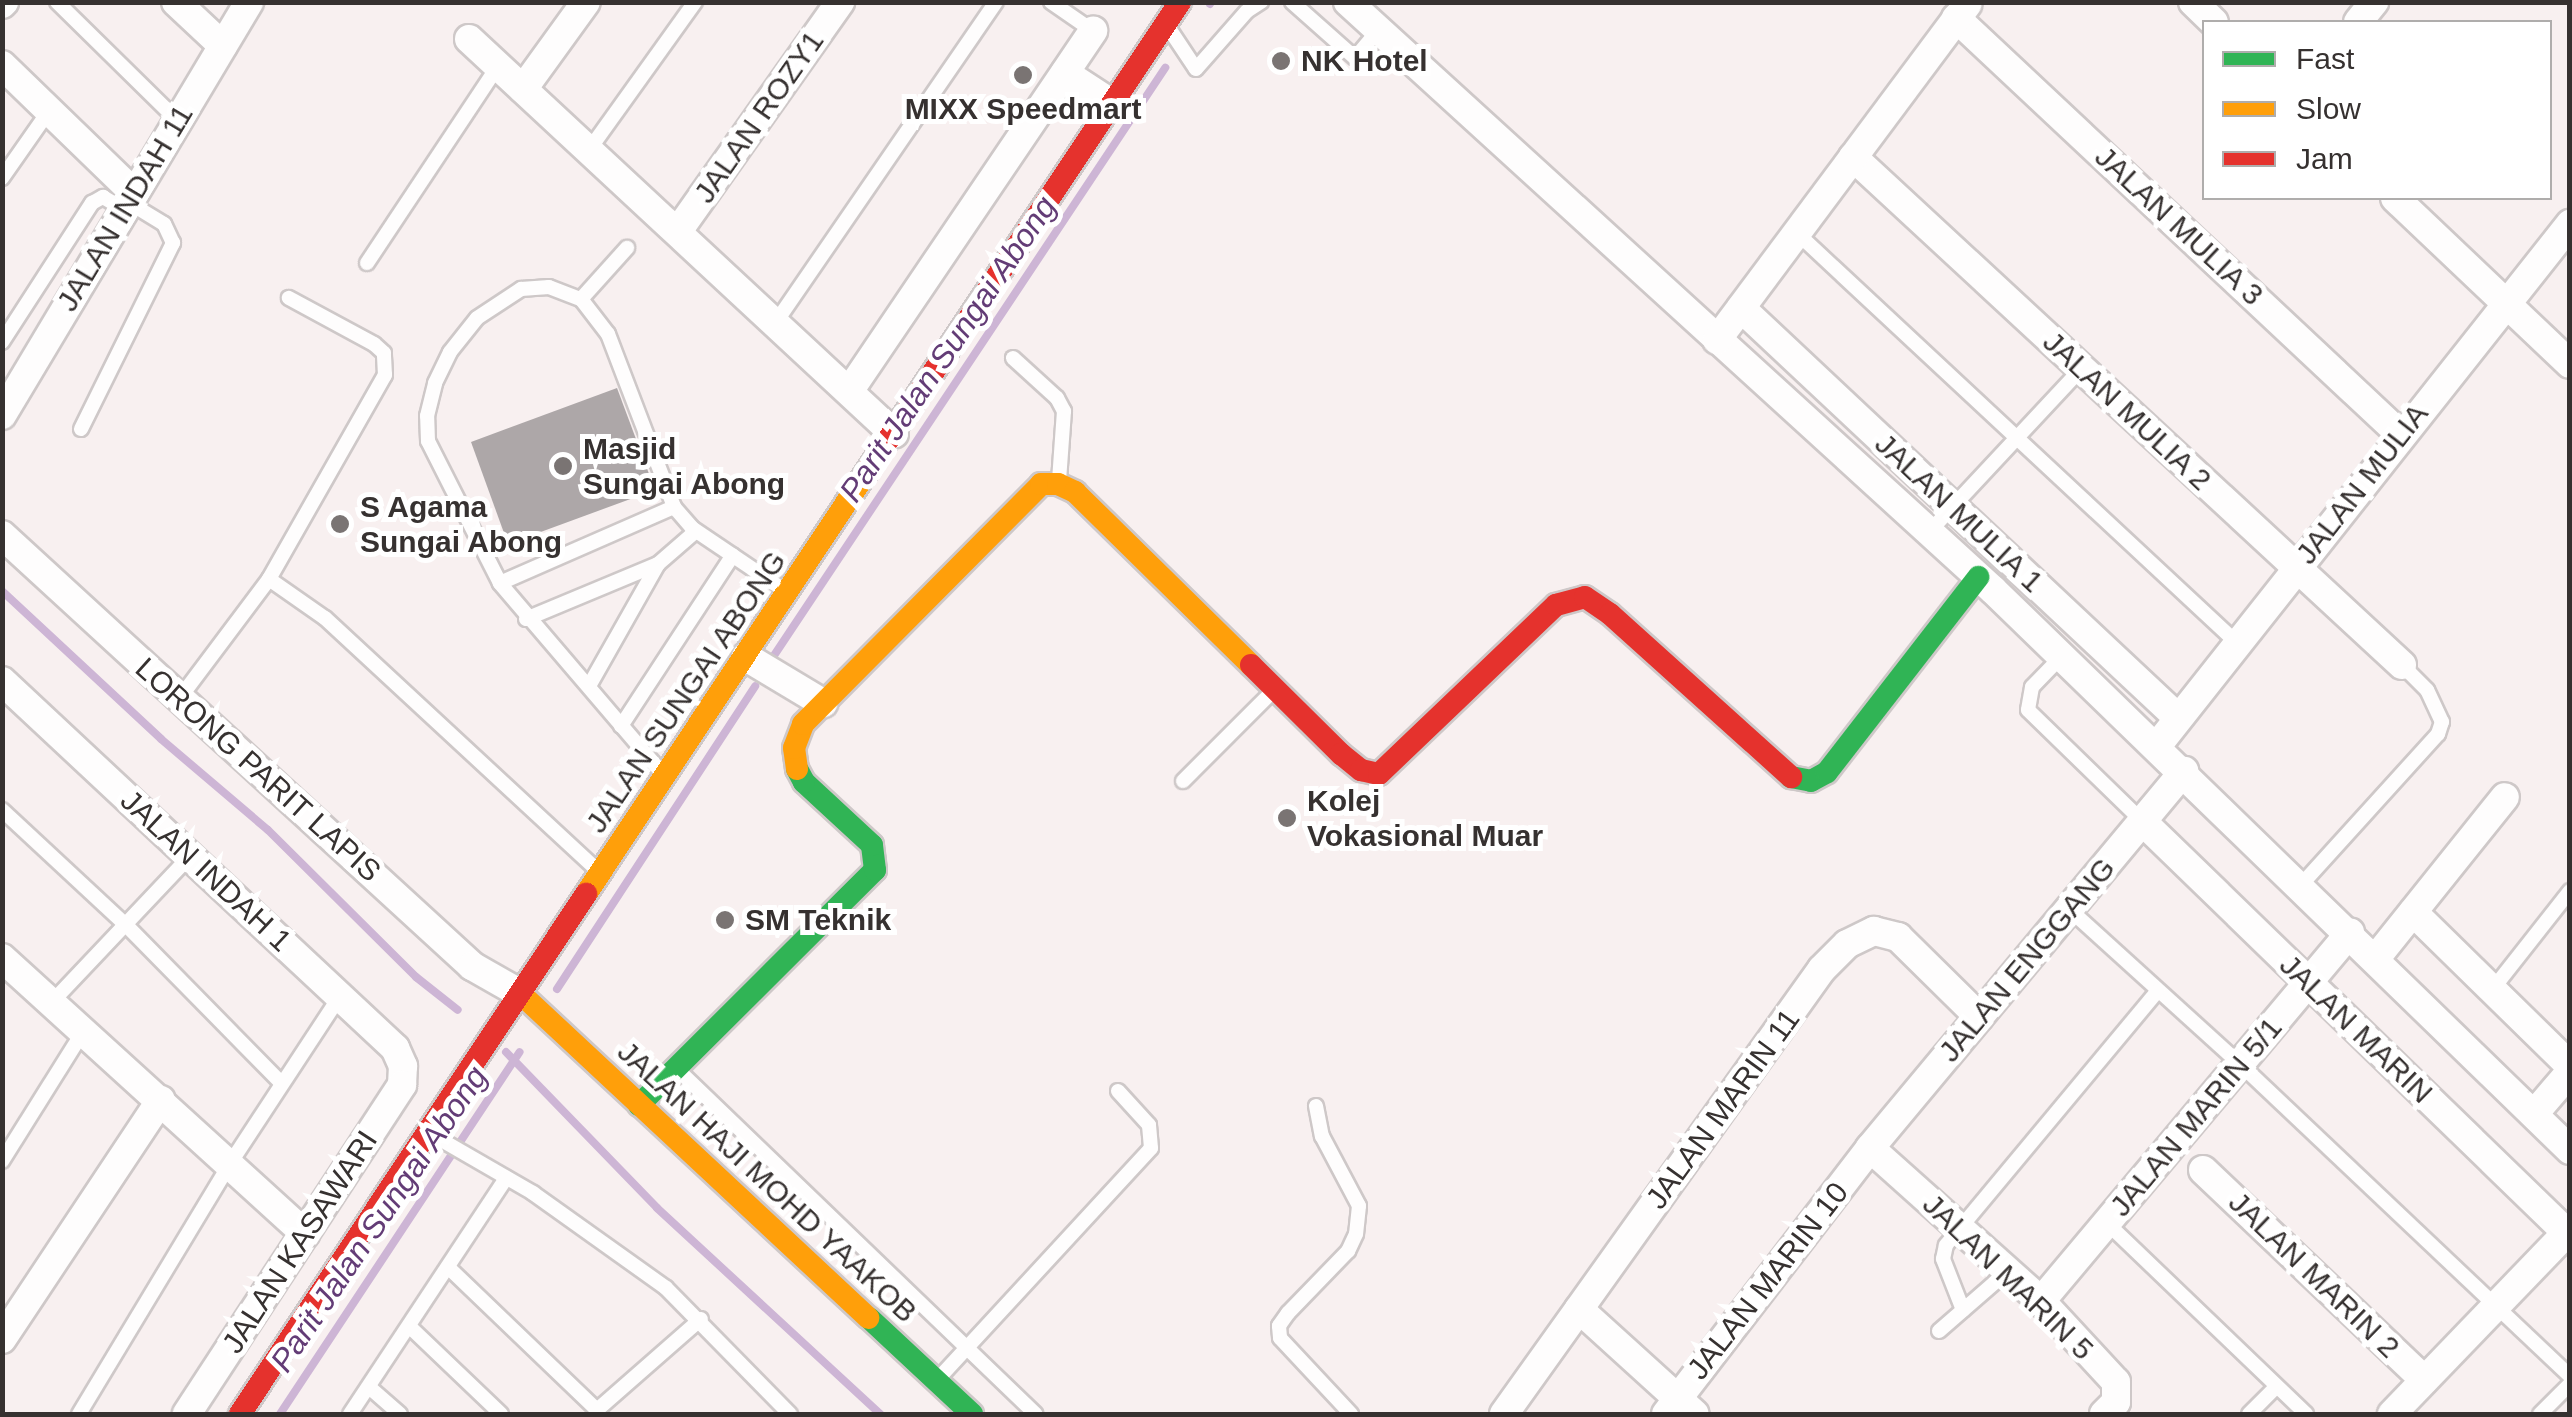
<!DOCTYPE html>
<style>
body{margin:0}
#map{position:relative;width:2572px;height:1417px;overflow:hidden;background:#f8f0f0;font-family:Arial,sans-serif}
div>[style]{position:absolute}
.stream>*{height:8px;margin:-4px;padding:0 4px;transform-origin:4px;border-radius:4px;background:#cdb5d5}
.building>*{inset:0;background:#ada7a8}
.roads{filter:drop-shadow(2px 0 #cec8c8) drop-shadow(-2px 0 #cec8c8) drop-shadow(0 2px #cec8c8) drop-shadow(0 -2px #cec8c8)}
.lane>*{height:14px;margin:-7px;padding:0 7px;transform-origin:7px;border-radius:7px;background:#fefdfd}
.street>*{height:28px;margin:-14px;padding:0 14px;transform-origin:14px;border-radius:14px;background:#fefdfd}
.fast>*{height:22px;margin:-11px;padding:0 11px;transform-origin:11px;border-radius:11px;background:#30b455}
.slow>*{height:22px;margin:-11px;padding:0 11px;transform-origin:11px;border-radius:11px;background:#ff9f0a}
.jam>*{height:22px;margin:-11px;padding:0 11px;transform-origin:11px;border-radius:11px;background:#e5322d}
.dots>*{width:28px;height:28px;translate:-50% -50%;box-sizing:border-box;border:5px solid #fff;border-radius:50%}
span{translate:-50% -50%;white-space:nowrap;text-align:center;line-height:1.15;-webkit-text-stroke:10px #fff;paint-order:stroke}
.poi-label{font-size:30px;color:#363130;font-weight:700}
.left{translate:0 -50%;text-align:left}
.street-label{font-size:30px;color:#363130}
.water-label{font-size:32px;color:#633c76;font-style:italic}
.frame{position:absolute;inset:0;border:5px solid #363130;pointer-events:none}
.legend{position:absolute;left:2202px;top:20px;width:350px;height:180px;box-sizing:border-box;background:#fff;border:2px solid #afadac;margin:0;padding:12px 18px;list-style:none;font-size:30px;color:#363130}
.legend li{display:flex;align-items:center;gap:20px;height:50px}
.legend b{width:50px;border:2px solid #afadac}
</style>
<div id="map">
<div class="stream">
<i style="left:1210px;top:4px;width:2px;rotate:-63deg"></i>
<i style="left:2px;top:591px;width:217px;rotate:42.9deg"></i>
<i style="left:161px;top:739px;width:140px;rotate:40.4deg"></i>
<i style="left:268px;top:830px;width:209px;rotate:44.8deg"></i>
<i style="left:416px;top:977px;width:53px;rotate:38.2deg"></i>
<i style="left:773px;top:657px;width:708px;rotate:-56.35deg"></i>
<i style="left:557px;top:989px;width:362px;rotate:-56.8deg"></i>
<i style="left:506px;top:1052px;width:217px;rotate:45.9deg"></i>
<i style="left:657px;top:1208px;width:304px;rotate:42.7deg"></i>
<i style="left:280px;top:1414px;width:434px;rotate:-56.5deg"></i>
</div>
<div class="building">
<i style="clip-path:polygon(617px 388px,655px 490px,508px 544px,471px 442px)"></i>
</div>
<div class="roads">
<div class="lane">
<i style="left:57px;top:2px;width:168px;rotate:44.5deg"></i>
<i style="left:1051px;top:2px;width:51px;rotate:34.6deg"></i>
<i style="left:1292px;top:2px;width:84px;rotate:41.6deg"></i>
<i style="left:1355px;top:58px;width:35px;rotate:-50deg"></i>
<i style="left:1168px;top:27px;width:50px;rotate:56.3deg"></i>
<i style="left:1196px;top:69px;width:77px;rotate:-48.7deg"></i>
<i style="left:1247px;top:11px;width:17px;rotate:-33deg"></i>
<i style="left:589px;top:150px;width:182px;rotate:-54.4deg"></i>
<i style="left:2px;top:178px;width:82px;rotate:-55deg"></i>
<i style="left:1797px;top:233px;width:601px;rotate:42.98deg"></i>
<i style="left:367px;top:263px;width:237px;rotate:-56.4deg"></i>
<i style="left:581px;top:299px;width:69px;rotate:-48deg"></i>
<i style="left:776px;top:322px;width:388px;rotate:-55.5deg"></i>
<i style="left:2px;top:342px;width:166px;rotate:-57.1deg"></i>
<i style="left:92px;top:203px;width:13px;rotate:-29deg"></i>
<i style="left:103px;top:197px;width:23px;rotate:31deg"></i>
<i style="left:1013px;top:358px;width:59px;rotate:42.3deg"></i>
<i style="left:1057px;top:398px;width:15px;rotate:62deg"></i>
<i style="left:1064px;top:411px;width:70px;rotate:94.1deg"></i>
<i style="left:81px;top:429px;width:208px;rotate:-63.7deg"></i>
<i style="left:173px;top:243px;width:21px;rotate:-115deg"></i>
<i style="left:164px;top:224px;width:42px;rotate:-148.6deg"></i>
<i style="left:1929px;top:532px;width:223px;rotate:-47deg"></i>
<i style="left:269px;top:579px;width:235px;rotate:-60.4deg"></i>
<i style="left:385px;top:375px;width:22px;rotate:-93deg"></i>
<i style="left:384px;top:353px;width:13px;rotate:-138deg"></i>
<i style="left:374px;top:344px;width:97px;rotate:-151.6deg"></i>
<i style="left:500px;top:583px;width:190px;rotate:-23.6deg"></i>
<i style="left:526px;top:619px;width:143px;rotate:-22.6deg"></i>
<i style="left:658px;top:564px;width:50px;rotate:-41deg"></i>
<i style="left:2062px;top:656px;width:43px;rotate:134.1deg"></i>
<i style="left:2032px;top:687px;width:23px;rotate:100deg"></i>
<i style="left:2028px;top:710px;width:161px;rotate:44.2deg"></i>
<i style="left:589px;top:686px;width:140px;rotate:-60.5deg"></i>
<i style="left:179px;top:699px;width:150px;rotate:-53.1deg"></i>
<i style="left:269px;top:579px;width:68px;rotate:34.9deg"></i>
<i style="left:325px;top:618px;width:371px;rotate:42.8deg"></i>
<i style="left:621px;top:726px;width:204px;rotate:-56.8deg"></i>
<i style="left:662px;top:773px;width:250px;rotate:-130.5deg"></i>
<i style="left:500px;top:583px;width:159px;rotate:-116.9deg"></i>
<i style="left:428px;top:441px;width:25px;rotate:-92deg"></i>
<i style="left:427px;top:416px;width:34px;rotate:-76deg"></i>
<i style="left:435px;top:383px;width:34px;rotate:-64deg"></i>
<i style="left:450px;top:352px;width:43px;rotate:-51.5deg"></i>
<i style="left:477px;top:318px;width:53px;rotate:-33.4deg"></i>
<i style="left:521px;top:289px;width:28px;rotate:-4deg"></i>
<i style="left:549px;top:287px;width:34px;rotate:21deg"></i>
<i style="left:581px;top:299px;width:44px;rotate:52.4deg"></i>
<i style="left:608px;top:334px;width:185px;rotate:69.1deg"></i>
<i style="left:674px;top:507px;width:28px;rotate:49deg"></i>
<i style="left:692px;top:528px;width:115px;rotate:34deg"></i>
<i style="left:1183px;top:781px;width:130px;rotate:-45deg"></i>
<i style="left:2px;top:810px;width:171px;rotate:42.9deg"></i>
<i style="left:127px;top:926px;width:221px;rotate:45.5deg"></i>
<i style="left:2301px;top:885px;width:204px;rotate:-47.8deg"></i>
<i style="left:2438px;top:734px;width:13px;rotate:-72deg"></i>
<i style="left:2442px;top:722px;width:35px;rotate:-115deg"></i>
<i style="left:2427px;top:690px;width:35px;rotate:-135deg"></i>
<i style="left:2069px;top:909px;width:231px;rotate:42.2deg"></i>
<i style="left:2240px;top:1064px;width:454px;rotate:43.4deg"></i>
<i style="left:2492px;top:990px;width:126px;rotate:-51.8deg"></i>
<i style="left:52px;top:1002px;width:201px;rotate:-46.6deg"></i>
<i style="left:676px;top:1068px;width:499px;rotate:43.9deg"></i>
<i style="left:1316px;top:1106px;width:31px;rotate:79deg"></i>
<i style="left:1322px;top:1136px;width:79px;rotate:62.1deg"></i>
<i style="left:1359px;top:1206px;width:28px;rotate:96deg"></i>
<i style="left:1356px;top:1234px;width:19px;rotate:115deg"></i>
<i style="left:1348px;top:1251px;width:86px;rotate:134.1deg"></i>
<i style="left:1288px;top:1313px;width:16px;rotate:125deg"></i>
<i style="left:1279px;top:1326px;width:12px;rotate:85deg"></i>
<i style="left:1280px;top:1338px;width:104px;rotate:46.9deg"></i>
<i style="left:431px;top:1134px;width:118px;rotate:30deg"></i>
<i style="left:533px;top:1193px;width:163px;rotate:35.5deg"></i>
<i style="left:666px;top:1288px;width:177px;rotate:45.5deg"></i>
<i style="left:2px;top:1161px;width:152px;rotate:-57.9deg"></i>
<i style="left:2107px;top:1223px;width:276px;rotate:43.8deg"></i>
<i style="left:450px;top:1269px;width:204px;rotate:43.8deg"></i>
<i style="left:597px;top:1410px;width:138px;rotate:-41.2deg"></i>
<i style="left:1963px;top:1310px;width:55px;rotate:-111.4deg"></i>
<i style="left:1943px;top:1259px;width:14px;rotate:-78deg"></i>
<i style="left:1946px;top:1245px;width:331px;rotate:-50.2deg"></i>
<i style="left:410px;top:1327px;width:126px;rotate:43.7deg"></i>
<i style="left:1939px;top:1331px;width:91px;rotate:-41deg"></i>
<i style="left:938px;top:1379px;width:314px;rotate:-47.3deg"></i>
<i style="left:1151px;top:1148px;width:23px;rotate:-95deg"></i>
<i style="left:1149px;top:1125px;width:46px;rotate:-132.4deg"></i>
<i style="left:369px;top:1387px;width:41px;rotate:41.1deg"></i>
<i style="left:79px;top:1414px;width:291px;rotate:-58.9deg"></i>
<i style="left:229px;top:1165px;width:202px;rotate:-56.7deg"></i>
<i style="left:350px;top:1414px;width:283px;rotate:-56.5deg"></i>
<i style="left:2249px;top:1414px;width:38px;rotate:-45deg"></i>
<i style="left:2540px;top:1414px;width:42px;rotate:-45deg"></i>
</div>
<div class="street">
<i style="left:176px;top:2px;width:64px;rotate:43.1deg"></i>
<i style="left:1348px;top:2px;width:873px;rotate:42.35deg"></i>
<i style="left:1993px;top:590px;width:804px;rotate:44.14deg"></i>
<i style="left:2193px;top:2px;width:29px;rotate:44deg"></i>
<i style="left:2px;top:4px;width:3px;rotate:-45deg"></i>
<i style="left:1956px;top:18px;width:610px;rotate:43.14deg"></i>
<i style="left:2358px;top:22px;width:26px;rotate:-51deg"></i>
<i style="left:469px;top:39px;width:580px;rotate:42.9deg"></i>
<i style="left:2px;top:65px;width:182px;rotate:44.1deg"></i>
<i style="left:1065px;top:73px;width:59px;rotate:33.1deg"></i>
<i style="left:523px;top:89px;width:107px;rotate:-54.1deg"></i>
<i style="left:1853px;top:157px;width:748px;rotate:42.78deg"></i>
<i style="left:2395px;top:198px;width:241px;rotate:43.5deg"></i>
<i style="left:678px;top:231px;width:281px;rotate:-54.7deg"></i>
<i style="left:1741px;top:308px;width:599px;rotate:43.17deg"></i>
<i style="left:1717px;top:340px;width:419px;rotate:-53.3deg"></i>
<i style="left:850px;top:390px;width:434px;rotate:-55.9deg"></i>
<i style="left:2px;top:415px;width:481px;rotate:-59.1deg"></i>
<i style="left:2px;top:535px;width:638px;rotate:42.52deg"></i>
<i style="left:472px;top:966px;width:56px;rotate:29.7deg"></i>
<i style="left:746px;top:657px;width:90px;rotate:30.9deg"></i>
<i style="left:2px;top:681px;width:538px;rotate:43.04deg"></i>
<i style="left:395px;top:1048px;width:20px;rotate:66deg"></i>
<i style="left:403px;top:1066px;width:19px;rotate:93deg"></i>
<i style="left:402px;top:1085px;width:393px;rotate:123.2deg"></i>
<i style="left:2157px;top:746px;width:666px;rotate:-51.65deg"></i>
<i style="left:2143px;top:822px;width:595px;rotate:44.11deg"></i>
<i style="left:2413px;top:912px;width:220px;rotate:44.4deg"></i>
<i style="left:2px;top:958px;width:410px;rotate:42.3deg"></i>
<i style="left:2376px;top:958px;width:206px;rotate:-51.3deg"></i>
<i style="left:2534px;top:1114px;width:55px;rotate:-49.4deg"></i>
<i style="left:1870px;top:1148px;width:229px;rotate:41.8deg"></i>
<i style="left:2041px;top:1301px;width:110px;rotate:47.2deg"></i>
<i style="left:2116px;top:1382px;width:20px;rotate:90deg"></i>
<i style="left:2116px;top:1402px;width:17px;rotate:135deg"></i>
<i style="left:2203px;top:1170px;width:305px;rotate:43.5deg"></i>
<i style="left:2041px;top:1301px;width:481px;rotate:-50deg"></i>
<i style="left:1579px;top:1309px;width:156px;rotate:42.2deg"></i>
<i style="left:2px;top:1339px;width:287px;rotate:-56.4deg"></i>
<i style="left:1504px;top:1414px;width:547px;rotate:-54.45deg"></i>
<i style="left:1822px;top:969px;width:35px;rotate:-45deg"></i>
<i style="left:1847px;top:944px;width:30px;rotate:-26deg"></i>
<i style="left:1874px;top:931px;width:25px;rotate:14deg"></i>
<i style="left:1898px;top:937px;width:114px;rotate:44.6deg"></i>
<i style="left:1666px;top:1414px;width:335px;rotate:-52.5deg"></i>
<i style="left:1870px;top:1148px;width:491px;rotate:-50.2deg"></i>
<i style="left:2392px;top:1414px;width:257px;rotate:-46.1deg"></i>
</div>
<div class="fast">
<i style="left:1791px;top:777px;width:20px;rotate:11deg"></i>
<i style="left:1811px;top:781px;width:18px;rotate:-29deg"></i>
<i style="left:1827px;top:772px;width:247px;rotate:-52.2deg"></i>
<i style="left:639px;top:1105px;width:333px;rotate:-44.9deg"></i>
<i style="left:875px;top:870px;width:25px;rotate:-97deg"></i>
<i style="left:872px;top:845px;width:93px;rotate:-137.2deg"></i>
<i style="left:804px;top:782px;width:15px;rotate:-118deg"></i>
<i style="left:869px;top:1318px;width:141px;rotate:43deg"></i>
</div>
<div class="slow">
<i style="left:797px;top:769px;width:21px;rotate:-98deg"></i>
<i style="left:794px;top:748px;width:26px;rotate:-69deg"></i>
<i style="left:803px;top:724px;width:338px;rotate:-45.2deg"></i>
<i style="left:1041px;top:484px;width:17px"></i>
<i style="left:1058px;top:484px;width:19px;rotate:25deg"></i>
<i style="left:1075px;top:492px;width:247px;rotate:44.5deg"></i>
<i style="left:586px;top:894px;width:506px;rotate:-56.37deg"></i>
<i style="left:521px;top:994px;width:475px;rotate:43deg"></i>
</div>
<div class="jam">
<i style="left:866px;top:473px;width:566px;rotate:-56.31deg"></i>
<i style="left:1251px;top:665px;width:127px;rotate:44.7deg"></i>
<i style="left:1341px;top:754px;width:26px;rotate:39deg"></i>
<i style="left:1361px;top:770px;width:18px;rotate:13deg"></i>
<i style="left:1379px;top:774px;width:245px;rotate:-43.7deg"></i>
<i style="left:1556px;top:605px;width:30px;rotate:-15deg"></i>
<i style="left:1585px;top:597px;width:30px;rotate:34deg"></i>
<i style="left:1610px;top:614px;width:244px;rotate:42deg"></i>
<i style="left:240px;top:1414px;width:625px;rotate:-56.36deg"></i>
</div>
</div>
<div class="dots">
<i style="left:1281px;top:61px;background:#7a7473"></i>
<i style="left:1023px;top:75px;background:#7a7473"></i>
<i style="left:563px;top:466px;background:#7a7473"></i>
<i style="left:340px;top:524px;background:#7a7473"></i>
<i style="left:1287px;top:818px;background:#7a7473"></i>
<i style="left:725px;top:920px;background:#7a7473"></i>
</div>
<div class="poi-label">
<span class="left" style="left:1301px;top:61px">NK Hotel</span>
<span style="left:1023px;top:109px">MIXX Speedmart</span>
<span class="left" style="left:583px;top:466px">Masjid<br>Sungai Abong</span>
<span class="left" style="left:360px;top:524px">S Agama<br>Sungai Abong</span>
<span class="left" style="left:1307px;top:818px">Kolej<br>Vokasional Muar</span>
<span class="left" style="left:745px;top:920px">SM Teknik</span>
</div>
<div class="street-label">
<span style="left:759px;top:117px;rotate:-55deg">JALAN ROZY1</span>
<span style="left:125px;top:208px;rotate:-59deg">JALAN INDAH 11</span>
<span style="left:2179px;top:226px;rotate:43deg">JALAN MULIA 3</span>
<span style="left:2127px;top:411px;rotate:43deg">JALAN MULIA 2</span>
<span style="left:2362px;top:484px;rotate:-52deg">JALAN MULIA</span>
<span style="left:1959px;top:513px;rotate:43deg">JALAN MULIA 1</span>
<span style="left:686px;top:692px;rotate:-56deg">JALAN SUNGAI ABONG</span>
<span style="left:258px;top:770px;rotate:42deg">LORONG PARIT LAPIS</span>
<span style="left:206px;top:871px;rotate:43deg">JALAN INDAH 1</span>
<span style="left:2027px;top:960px;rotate:-50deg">JALAN ENGGANG</span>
<span style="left:2356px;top:1029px;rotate:44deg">JALAN MARIN</span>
<span style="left:1723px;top:1109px;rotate:-54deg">JALAN MARIN 11</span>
<span style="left:2196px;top:1117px;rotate:-50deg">JALAN MARIN 5/1</span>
<span style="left:767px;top:1182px;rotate:43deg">JALAN HAJI MOHD YAAKOB</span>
<span style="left:300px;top:1242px;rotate:-57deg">JALAN KASAWARI</span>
<span style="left:2314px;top:1275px;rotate:44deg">JALAN MARIN 2</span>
<span style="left:2008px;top:1277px;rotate:44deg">JALAN MARIN 5</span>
<span style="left:1768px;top:1281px;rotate:-52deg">JALAN MARIN 10</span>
</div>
<div class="water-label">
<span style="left:948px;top:349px;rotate:-56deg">Parit Jalan Sungai Abong</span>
<span style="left:379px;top:1219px;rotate:-56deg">Parit Jalan Sungai Abong</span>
</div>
<div class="frame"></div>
<ul class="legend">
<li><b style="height:12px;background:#30b455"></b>Fast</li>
<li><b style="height:12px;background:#ff9f0a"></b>Slow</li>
<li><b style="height:12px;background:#e5322d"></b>Jam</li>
</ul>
</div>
